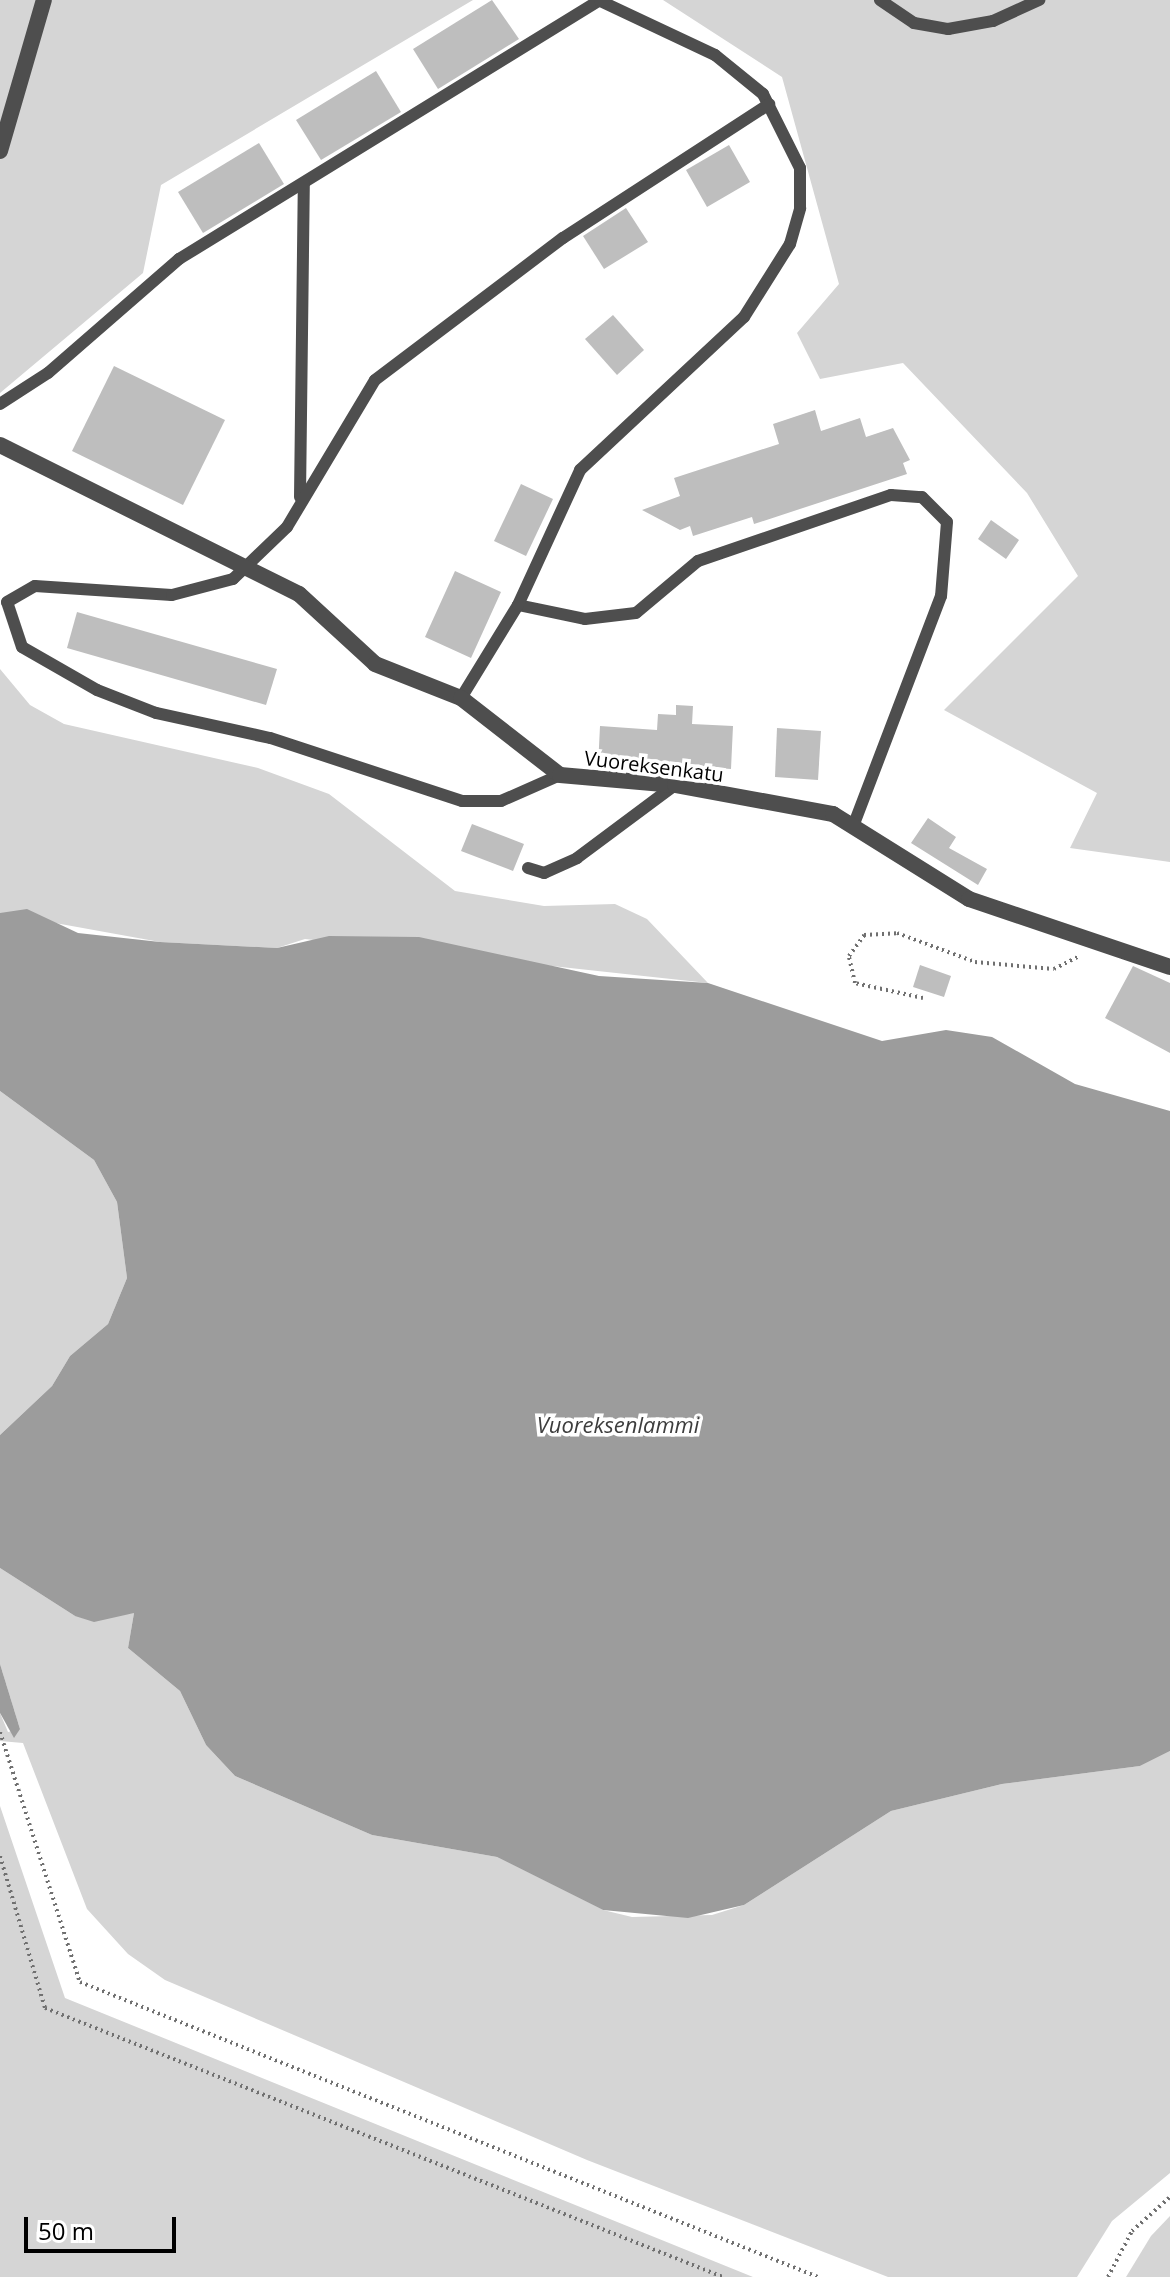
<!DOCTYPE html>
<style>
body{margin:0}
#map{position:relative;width:1170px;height:2277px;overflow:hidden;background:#fff;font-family:"Open Sans",sans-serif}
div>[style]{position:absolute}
.green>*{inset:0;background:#d5d5d5}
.water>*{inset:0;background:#9c9c9c}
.building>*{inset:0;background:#bebebe}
.path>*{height:4px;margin-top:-2px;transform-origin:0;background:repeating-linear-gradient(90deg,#707070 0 2px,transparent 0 6px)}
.lane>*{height:12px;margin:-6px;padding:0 6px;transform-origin:6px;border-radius:6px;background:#4e4e4e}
.street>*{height:16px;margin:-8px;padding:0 8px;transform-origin:8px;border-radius:8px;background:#4e4e4e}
span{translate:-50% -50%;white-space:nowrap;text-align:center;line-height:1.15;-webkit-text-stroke:7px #fff;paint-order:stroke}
.street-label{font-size:20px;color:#000}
.water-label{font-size:22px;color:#3d3d3d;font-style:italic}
.scale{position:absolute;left:24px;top:2217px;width:152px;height:36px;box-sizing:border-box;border:4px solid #000;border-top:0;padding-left:10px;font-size:24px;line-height:28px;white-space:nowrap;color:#000;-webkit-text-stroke:6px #fff;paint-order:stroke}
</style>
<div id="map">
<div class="green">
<i style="clip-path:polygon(0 0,473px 0,161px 185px,143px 273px,0 393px)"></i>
<i style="clip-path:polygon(663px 0,1170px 0,1170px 862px,1070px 848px,1097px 793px,944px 710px,1078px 576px,1027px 493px,903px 363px,820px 379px,797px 333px,839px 284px,782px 77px)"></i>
<i style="clip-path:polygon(0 669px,30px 705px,64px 724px,258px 768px,329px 794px,455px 891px,544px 906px,615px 904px,647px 919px,708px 983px,305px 939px,277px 948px,160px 942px,0 913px)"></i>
<i style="clip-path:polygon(0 1091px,94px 1160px,117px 1202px,127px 1278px,108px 1324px,70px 1356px,52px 1386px,0 1435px)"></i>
<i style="clip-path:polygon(0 1568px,75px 1616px,134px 1613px,128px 1648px,180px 1691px,206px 1745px,235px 1776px,372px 1835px,497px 1857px,603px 1910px,632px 1917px,712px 1915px,744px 1905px,891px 1811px,1002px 1784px,1140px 1766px,1170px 1751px,1170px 2173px,1112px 2221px,1077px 2277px,888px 2277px,587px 2160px,165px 1980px,128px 1954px,87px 1909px,23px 1743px,0 1741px,0 1713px,8px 1732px,20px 1729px,0 1664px)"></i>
<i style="clip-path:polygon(0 1806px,65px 1998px,753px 2277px,0 2277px)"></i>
<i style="clip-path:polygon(1170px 2216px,1170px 2277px,1126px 2277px,1151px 2236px)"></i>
</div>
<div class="water">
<i style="clip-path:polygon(27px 909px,78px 933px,160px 942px,277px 948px,329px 936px,419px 937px,599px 976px,708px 983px,882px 1041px,946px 1030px,992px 1037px,1075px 1084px,1170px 1111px,1170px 1751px,1140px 1766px,1002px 1784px,891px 1811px,744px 1905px,688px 1918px,603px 1910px,497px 1857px,372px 1835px,235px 1776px,206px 1745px,180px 1691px,128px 1648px,134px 1613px,94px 1622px,75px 1616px,0 1568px,0 1435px,52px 1386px,70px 1356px,108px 1324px,127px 1278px,117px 1202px,94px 1160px,0 1091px,0 913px)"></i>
<i style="clip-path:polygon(0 1664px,20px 1729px,14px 1738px,0 1713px)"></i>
</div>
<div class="building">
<i style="clip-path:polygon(492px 0,519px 39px,438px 89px,413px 49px)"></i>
<i style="clip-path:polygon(376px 71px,401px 112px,321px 160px,296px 120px)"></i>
<i style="clip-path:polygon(259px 143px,284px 184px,203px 233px,178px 192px)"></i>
<i style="clip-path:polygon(729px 145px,750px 182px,707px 207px,686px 170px)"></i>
<i style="clip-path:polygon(626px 208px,648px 242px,604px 269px,583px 236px)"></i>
<i style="clip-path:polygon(613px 315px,644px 350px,617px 375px,585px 339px)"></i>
<i style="clip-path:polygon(114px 366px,225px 420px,183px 505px,72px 451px)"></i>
<i style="clip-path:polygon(815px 410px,821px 431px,860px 418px,866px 437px,893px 428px,910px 460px,903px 463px,907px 474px,754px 524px,752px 517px,693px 536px,690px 526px,680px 530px,642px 510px,680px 496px,674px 478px,779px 444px,773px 424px)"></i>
<i style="clip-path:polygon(521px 484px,553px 499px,526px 556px,494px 541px)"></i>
<i style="clip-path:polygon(991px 520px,1019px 540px,1006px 559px,978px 539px)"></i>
<i style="clip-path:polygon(455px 571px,501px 592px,471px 658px,425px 637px)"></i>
<i style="clip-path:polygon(77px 612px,277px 669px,266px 705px,67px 648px)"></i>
<i style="clip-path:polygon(676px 705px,693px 706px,692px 724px,733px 726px,731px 769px,717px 768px,716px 776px,598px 767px,600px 726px,657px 730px,658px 714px,676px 715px)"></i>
<i style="clip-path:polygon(777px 728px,821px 731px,818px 780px,775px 777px)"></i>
<i style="clip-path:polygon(928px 818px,956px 837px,949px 848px,987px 869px,978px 885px,911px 843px)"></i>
<i style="clip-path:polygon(472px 824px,524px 844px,513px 871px,461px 851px)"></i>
<i style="clip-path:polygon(920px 965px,951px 976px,944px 997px,913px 987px)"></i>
<i style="clip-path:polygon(1133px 966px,1170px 983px,1170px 1053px,1105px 1018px)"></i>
</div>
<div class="path">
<i style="left:923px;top:998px;width:70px;rotate:-167.6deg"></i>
<i style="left:855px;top:983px;width:28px;rotate:-103deg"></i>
<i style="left:849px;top:956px;width:26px;rotate:-54deg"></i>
<i style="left:864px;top:935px;width:33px;rotate:-3deg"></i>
<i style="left:897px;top:933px;width:83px;rotate:20.4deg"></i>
<i style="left:975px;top:962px;width:79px;rotate:5.1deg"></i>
<i style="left:1054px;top:969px;width:28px;rotate:-27deg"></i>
<i style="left:0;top:1732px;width:262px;rotate:72.3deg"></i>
<i style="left:80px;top:1982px;width:795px;rotate:21.79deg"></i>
<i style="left:0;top:1856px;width:159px;rotate:73.5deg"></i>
<i style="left:45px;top:2008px;width:729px;rotate:21.64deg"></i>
<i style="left:1108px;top:2277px;width:52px;rotate:-62.4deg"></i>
<i style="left:1132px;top:2231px;width:51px;rotate:-41.8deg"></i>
</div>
<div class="lane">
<i style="left:880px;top:0;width:41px;rotate:34.1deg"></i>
<i style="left:914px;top:23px;width:35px;rotate:10deg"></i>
<i style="left:948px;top:29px;width:46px;rotate:-10.1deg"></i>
<i style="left:993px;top:21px;width:51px;rotate:-24.5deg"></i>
<i style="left:0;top:404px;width:57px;rotate:-32.9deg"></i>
<i style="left:48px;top:373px;width:174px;rotate:-41deg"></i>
<i style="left:179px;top:259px;width:494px;rotate:-31.6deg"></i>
<i style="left:300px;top:497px;width:313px;rotate:-89.3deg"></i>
<i style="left:518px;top:605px;width:68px;rotate:11.8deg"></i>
<i style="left:585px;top:619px;width:51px;rotate:-6.7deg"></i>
<i style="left:636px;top:613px;width:81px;rotate:-40deg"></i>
<i style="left:698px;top:561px;width:204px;rotate:-18.9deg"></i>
<i style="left:891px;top:495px;width:31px;rotate:4deg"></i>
<i style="left:922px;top:497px;width:35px;rotate:45deg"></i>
<i style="left:947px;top:522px;width:74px;rotate:94.6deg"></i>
<i style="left:941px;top:596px;width:246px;rotate:110.9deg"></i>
<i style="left:461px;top:698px;width:109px;rotate:-58.5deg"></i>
<i style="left:518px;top:605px;width:149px;rotate:-65.3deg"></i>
<i style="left:580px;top:470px;width:224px;rotate:-43deg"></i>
<i style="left:744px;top:317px;width:86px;rotate:-57.8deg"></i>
<i style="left:790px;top:244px;width:37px;rotate:-74deg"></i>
<i style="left:800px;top:208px;width:40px;rotate:-90deg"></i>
<i style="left:800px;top:168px;width:83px;rotate:-116.6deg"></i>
<i style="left:763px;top:94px;width:62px;rotate:-140.9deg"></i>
<i style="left:715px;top:55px;width:127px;rotate:-154.8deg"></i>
<i style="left:560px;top:775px;width:64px;rotate:156.2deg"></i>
<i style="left:501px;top:801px;width:39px;rotate:180deg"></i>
<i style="left:462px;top:801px;width:202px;rotate:-161.8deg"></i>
<i style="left:270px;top:738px;width:117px;rotate:-167.6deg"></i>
<i style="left:156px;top:713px;width:63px;rotate:-158.7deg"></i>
<i style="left:97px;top:690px;width:86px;rotate:-150.2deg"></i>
<i style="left:22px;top:647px;width:47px;rotate:-108.4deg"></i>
<i style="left:7px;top:602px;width:32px;rotate:-30deg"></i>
<i style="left:35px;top:586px;width:137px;rotate:3.8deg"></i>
<i style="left:172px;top:595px;width:63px;rotate:-14.7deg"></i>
<i style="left:233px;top:579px;width:75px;rotate:-43.9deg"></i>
<i style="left:287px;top:527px;width:171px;rotate:-59.1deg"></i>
<i style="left:375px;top:380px;width:236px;rotate:-37.1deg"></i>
<i style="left:563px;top:238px;width:246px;rotate:-33deg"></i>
<i style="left:528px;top:868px;width:17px;rotate:17deg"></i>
<i style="left:544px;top:873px;width:36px;rotate:-24deg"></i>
<i style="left:577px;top:858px;width:122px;rotate:-36.7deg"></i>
</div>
<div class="street">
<i style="left:0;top:151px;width:157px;rotate:-73.8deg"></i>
<i style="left:0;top:445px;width:334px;rotate:26.5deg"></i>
<i style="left:299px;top:594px;width:103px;rotate:42.6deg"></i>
<i style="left:375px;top:664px;width:92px;rotate:21.6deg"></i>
<i style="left:461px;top:698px;width:125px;rotate:37.9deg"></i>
<i style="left:560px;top:775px;width:115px;rotate:5deg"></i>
<i style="left:675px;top:785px;width:161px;rotate:10.4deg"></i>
<i style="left:833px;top:814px;width:160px;rotate:32deg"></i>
<i style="left:969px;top:899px;width:212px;rotate:18.7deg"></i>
</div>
<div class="street-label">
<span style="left:654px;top:766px;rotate:7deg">Vuoreksenkatu</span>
</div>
<div class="water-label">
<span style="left:618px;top:1425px">Vuoreksenlammi</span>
</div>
<div class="scale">50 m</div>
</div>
